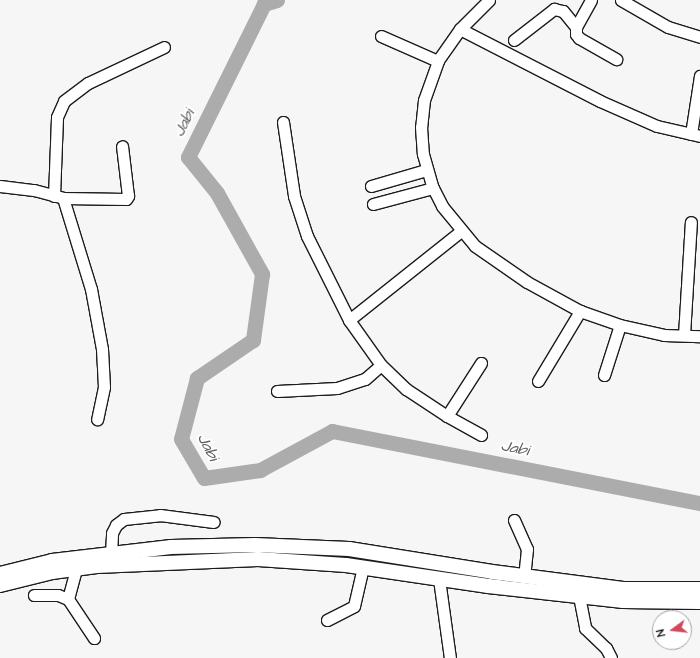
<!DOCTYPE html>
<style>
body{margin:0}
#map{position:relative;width:700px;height:658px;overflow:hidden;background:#f6f6f6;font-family:"Architects Daughter",sans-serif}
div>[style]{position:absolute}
.river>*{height:15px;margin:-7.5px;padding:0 7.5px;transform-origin:7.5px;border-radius:7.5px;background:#acacac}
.roads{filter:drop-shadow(1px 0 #1c1c1c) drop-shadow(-1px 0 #1c1c1c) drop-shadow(0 1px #1c1c1c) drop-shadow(0 -1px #1c1c1c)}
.minor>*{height:11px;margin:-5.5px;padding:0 5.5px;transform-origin:5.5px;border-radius:5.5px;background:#fff}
.major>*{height:14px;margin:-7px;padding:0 7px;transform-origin:7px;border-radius:7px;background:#fff}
span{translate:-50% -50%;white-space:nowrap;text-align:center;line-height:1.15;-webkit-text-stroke:4px #fff;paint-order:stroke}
.water-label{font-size:16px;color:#5d5d5d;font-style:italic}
.north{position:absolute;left:652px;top:610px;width:40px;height:40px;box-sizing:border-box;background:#fff;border:1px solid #a4a4a4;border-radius:50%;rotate:255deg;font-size:11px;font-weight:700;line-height:16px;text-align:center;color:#1c1c1c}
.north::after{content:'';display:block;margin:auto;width:14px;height:18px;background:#d1495b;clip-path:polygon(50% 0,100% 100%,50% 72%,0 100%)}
</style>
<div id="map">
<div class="river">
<i style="left:277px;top:0;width:14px;rotate:163deg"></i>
<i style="left:264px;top:4px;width:171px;rotate:116.4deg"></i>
<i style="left:188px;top:157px;width:46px;rotate:51.1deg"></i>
<i style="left:217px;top:193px;width:93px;rotate:60.9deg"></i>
<i style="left:262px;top:274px;width:67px;rotate:97.8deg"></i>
<i style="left:253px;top:340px;width:68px;rotate:145.8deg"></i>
<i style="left:197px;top:378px;width:63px;rotate:104.7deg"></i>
<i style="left:181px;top:439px;width:45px;rotate:59.5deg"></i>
<i style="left:204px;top:478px;width:57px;rotate:-8.1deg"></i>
<i style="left:260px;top:470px;width:82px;rotate:-28.4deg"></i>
<i style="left:332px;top:431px;width:375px;rotate:11.1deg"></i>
</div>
<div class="roads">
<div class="minor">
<i style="left:489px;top:0;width:41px;rotate:135deg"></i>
<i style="left:460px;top:29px;width:39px;rotate:125deg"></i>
<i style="left:438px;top:61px;width:41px;rotate:109.7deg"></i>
<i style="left:424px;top:100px;width:27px;rotate:96deg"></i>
<i style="left:421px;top:127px;width:27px;rotate:86deg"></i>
<i style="left:423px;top:154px;width:35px;rotate:74deg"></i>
<i style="left:433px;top:188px;width:20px;rotate:63deg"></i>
<i style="left:442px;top:206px;width:52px;rotate:50.5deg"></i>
<i style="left:475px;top:246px;width:63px;rotate:34.7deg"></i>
<i style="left:527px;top:282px;width:60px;rotate:28.7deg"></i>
<i style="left:580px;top:311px;width:42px;rotate:19.3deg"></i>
<i style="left:620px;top:325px;width:45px;rotate:12.8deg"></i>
<i style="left:664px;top:335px;width:36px;rotate:2deg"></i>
<i style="left:591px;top:0;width:31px;rotate:119deg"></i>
<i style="left:576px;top:27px;width:7px;rotate:90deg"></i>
<i style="left:576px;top:34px;width:5px;rotate:53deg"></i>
<i style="left:579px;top:38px;width:43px;rotate:29.6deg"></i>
<i style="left:621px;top:0;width:54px;rotate:29.9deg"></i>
<i style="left:668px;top:27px;width:34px;rotate:17deg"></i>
<i style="left:460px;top:29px;width:157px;rotate:27.2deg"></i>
<i style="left:600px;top:101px;width:62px;rotate:23.7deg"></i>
<i style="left:657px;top:126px;width:44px;rotate:13.1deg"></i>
<i style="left:381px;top:36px;width:62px;rotate:23.7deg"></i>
<i style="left:514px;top:40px;width:51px;rotate:-37.8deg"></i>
<i style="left:554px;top:9px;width:9px;rotate:13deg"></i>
<i style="left:563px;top:11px;width:21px;rotate:51deg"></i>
<i style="left:283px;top:122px;width:75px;rotate:81.5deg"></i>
<i style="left:294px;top:196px;width:42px;rotate:72deg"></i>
<i style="left:307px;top:236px;width:94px;rotate:63.4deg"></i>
<i style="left:691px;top:134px;width:59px;rotate:-81.2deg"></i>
<i style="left:0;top:186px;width:34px;rotate:7deg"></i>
<i style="left:34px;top:190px;width:30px;rotate:15deg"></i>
<i style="left:63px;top:198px;width:95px;rotate:72.9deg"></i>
<i style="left:91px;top:289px;width:61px;rotate:79.6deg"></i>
<i style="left:102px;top:349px;width:38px;rotate:87deg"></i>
<i style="left:104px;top:387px;width:33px;rotate:102deg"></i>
<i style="left:371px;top:186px;width:57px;rotate:-16.2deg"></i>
<i style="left:54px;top:196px;width:79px;rotate:-87.8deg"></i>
<i style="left:57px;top:117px;width:17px;rotate:-66deg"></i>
<i style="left:64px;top:101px;width:30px;rotate:-37deg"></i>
<i style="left:88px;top:83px;width:84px;rotate:-25.3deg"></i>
<i style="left:63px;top:198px;width:63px;rotate:0.9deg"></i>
<i style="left:126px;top:199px;width:4px;rotate:-56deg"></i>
<i style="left:128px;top:196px;width:50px;rotate:-96.8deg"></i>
<i style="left:373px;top:204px;width:62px;rotate:-14.9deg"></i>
<i style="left:461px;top:231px;width:143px;rotate:141.5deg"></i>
<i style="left:349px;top:320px;width:55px;rotate:54.6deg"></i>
<i style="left:381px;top:365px;width:35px;rotate:44deg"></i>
<i style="left:406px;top:389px;width:49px;rotate:33.4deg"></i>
<i style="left:447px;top:416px;width:39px;rotate:29deg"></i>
<i style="left:684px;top:335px;width:113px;rotate:-86.5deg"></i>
<i style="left:604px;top:375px;width:52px;rotate:-72.3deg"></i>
<i style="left:538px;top:381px;width:82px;rotate:-59deg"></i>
<i style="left:277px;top:391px;width:60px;rotate:-2.9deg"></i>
<i style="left:337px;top:388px;width:29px;rotate:-18deg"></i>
<i style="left:365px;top:379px;width:21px;rotate:-41deg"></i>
<i style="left:447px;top:416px;width:63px;rotate:-57.3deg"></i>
<i style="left:514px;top:520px;width:32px;rotate:66deg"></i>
<i style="left:527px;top:549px;width:27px;rotate:96deg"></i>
<i style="left:111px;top:554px;width:21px;rotate:-87deg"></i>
<i style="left:112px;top:533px;width:9px;rotate:-63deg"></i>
<i style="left:116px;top:525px;width:10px;rotate:-37deg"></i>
<i style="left:124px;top:519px;width:36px;rotate:-6deg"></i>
<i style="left:160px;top:515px;width:54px;rotate:7.4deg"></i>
<i style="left:439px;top:579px;width:80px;rotate:82.1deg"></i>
<i style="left:34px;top:595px;width:24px"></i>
<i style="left:58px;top:595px;width:11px;rotate:22deg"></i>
<i style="left:68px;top:599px;width:47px;rotate:56.3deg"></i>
<i style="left:579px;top:596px;width:33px;rotate:79deg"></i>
<i style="left:585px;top:628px;width:29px;rotate:44deg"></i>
<i style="left:606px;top:648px;width:11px;rotate:63deg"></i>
<i style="left:68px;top:599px;width:31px;rotate:-75deg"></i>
<i style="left:327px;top:620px;width:30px;rotate:-27deg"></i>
<i style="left:354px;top:606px;width:39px;rotate:-77deg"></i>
</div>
<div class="major">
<i style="left:0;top:574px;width:54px;rotate:-14deg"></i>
<i style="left:52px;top:561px;width:120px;rotate:-6.7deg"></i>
<i style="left:171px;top:547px;width:84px;rotate:-1.4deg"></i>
<i style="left:255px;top:545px;width:94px;rotate:2.4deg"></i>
<i style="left:349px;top:549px;width:145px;rotate:9.1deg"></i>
<i style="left:492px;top:572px;width:132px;rotate:7.4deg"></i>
<i style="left:623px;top:589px;width:77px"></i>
<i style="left:0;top:585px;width:54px;rotate:-14deg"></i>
<i style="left:52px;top:572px;width:45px;rotate:-7.6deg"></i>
<i style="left:97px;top:566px;width:161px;rotate:-2.5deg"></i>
<i style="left:258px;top:559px;width:88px;rotate:3.9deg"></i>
<i style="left:346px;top:565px;width:144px;rotate:8.4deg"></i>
<i style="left:488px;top:586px;width:136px;rotate:6.3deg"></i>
<i style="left:623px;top:601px;width:77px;rotate:0.7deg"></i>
</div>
</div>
<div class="water-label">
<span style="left:184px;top:123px;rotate:-64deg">Jabi</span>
<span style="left:208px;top:447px;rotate:63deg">Jabi</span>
<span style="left:515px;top:448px;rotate:11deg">Jabi</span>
</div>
<div class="north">N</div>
</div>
